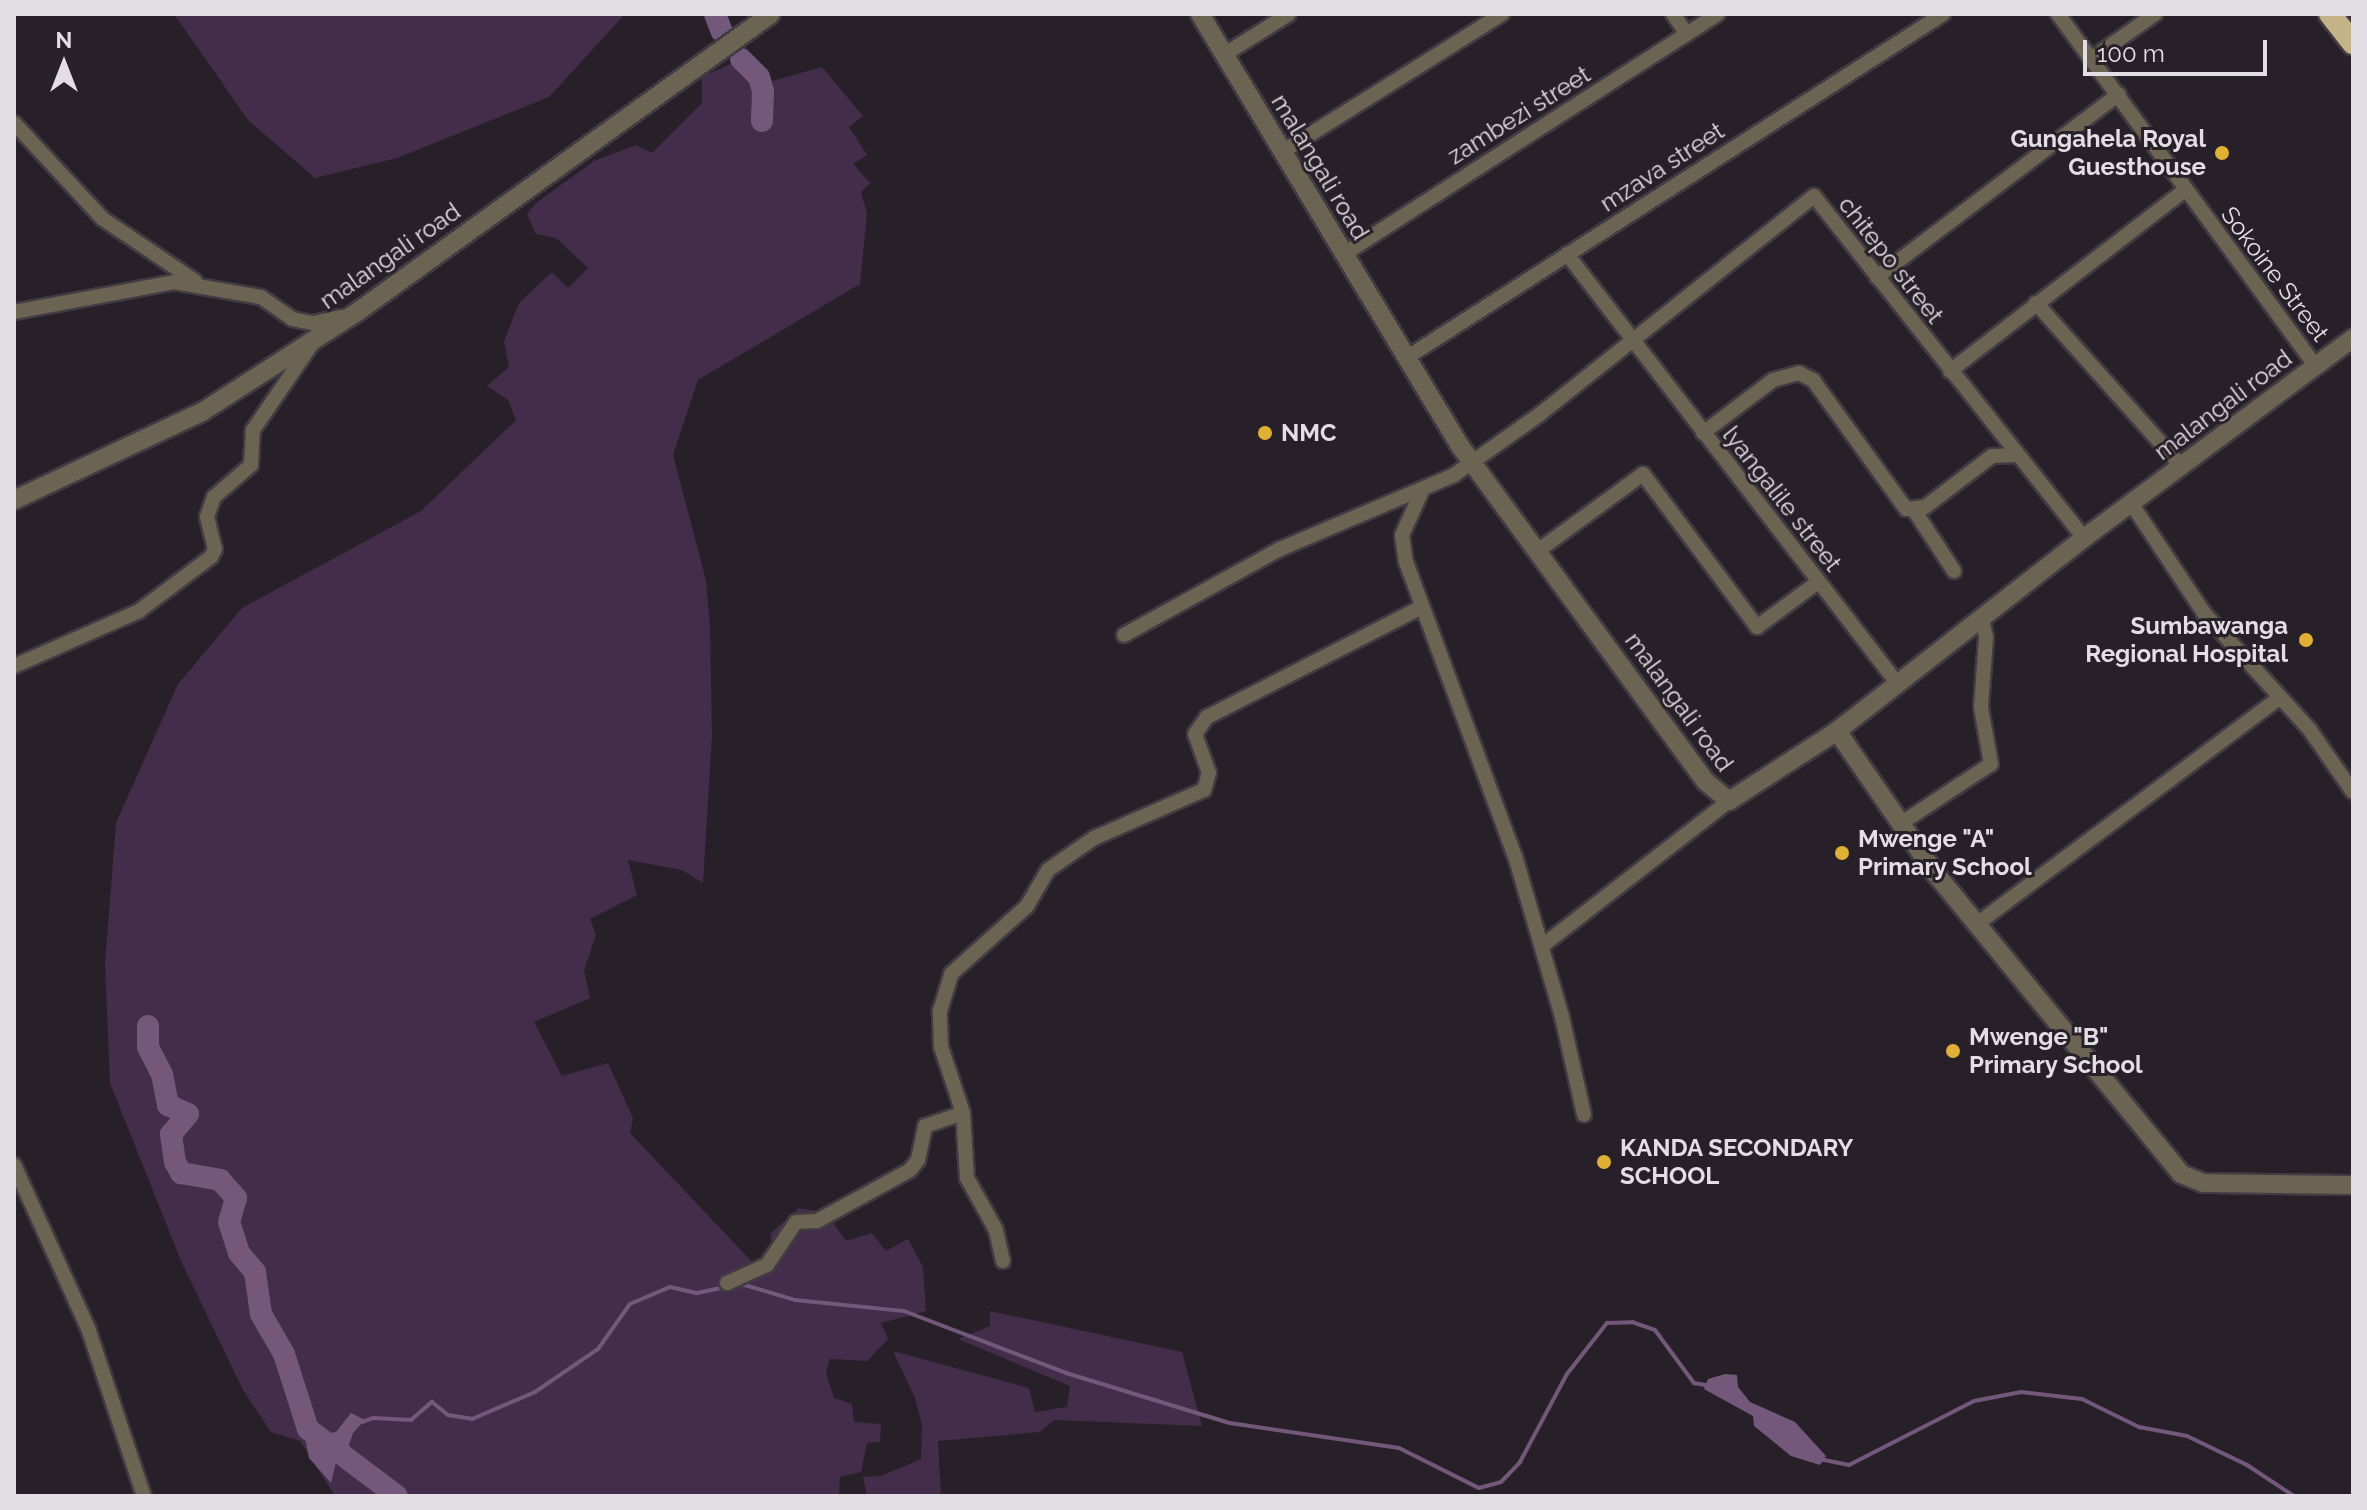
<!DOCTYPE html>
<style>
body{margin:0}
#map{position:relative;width:2367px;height:1510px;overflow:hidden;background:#272029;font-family:Raleway,sans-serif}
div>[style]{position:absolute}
.green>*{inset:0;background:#442d4a}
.water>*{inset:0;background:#74587b}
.stream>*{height:4px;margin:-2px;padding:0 2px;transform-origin:2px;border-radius:2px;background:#74587b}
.river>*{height:22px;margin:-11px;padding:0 11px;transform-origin:11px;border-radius:11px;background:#74587b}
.roads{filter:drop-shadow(2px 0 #413b43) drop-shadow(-2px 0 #413b43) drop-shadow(0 2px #413b43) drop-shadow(0 -2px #413b43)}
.minor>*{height:14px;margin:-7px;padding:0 7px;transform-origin:7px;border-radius:7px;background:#6c6452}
.tertiary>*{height:18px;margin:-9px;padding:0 9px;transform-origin:9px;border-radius:9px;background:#6c6452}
.trunk>*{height:22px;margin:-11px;padding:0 11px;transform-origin:11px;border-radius:11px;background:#c4b288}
.dots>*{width:22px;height:22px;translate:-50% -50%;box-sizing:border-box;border:4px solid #272029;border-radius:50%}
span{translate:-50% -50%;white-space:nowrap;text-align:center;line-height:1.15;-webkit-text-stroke:6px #272029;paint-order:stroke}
.street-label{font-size:24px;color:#e3dee4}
.poi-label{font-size:24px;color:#e3dee4;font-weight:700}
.right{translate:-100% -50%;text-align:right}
.left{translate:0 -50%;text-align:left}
.frame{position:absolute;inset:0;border:16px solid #e3dee4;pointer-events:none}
.north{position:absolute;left:24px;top:24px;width:80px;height:80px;-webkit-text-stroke:6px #272029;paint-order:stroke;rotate:0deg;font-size:22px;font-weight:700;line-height:32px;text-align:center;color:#e3dee4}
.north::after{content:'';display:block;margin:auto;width:28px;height:36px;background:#e3dee4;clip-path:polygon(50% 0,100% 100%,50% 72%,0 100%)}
.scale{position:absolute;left:2083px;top:40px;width:184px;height:36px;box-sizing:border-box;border:4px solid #e3dee4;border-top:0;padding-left:10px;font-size:24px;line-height:28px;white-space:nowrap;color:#e3dee4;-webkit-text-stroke:6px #272029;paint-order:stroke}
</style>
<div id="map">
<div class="green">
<i style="clip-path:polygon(174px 14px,625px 14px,549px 97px,397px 158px,315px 178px,248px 120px)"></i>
<i style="clip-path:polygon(741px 59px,772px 81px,822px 67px,863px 116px,849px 127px,867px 155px,853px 164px,870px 183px,861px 192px,867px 213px,860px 284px,698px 380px,673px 455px,706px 580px,710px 626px,712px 735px,703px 883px,682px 870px,628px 860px,637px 895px,590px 919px,596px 935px,584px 970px,590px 998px,534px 1022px,562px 1076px,608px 1063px,633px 1118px,630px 1133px,755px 1265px,774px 1251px,770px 1234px,799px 1208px,826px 1213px,846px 1241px,872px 1233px,886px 1251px,908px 1239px,923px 1267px,926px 1311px,881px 1323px,888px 1339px,867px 1361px,830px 1359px,826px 1373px,834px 1398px,852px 1404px,854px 1422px,881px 1424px,880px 1442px,867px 1443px,861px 1472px,840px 1477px,839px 1496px,335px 1496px,300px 1441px,271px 1432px,243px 1390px,181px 1261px,110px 1083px,105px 964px,116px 823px,178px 684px,242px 608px,421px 511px,516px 420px,508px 400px,487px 386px,509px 367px,504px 341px,519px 303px,552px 272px,568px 288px,588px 268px,556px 238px,536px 234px,527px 214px,536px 203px,594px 161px,636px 145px,652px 153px,702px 103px,702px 77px)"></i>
<i style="clip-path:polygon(990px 1311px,1182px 1352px,1202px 1426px,1054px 1420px,1040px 1432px,938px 1441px,941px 1496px,867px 1496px,863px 1477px,881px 1476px,921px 1459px,922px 1425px,915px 1398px,893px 1351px,1029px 1388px,1035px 1412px,1067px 1407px,1070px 1386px,958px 1339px,990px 1326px)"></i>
</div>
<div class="water">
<i style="clip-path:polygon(1725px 1374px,1737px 1375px,1738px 1387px,1750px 1402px,1795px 1422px,1826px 1456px,1820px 1465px,1791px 1456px,1754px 1426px,1753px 1416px,1704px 1389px,1708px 1379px)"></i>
<i style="clip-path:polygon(351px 1413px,365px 1420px,353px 1433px,345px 1457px,336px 1462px,331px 1483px,309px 1458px,301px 1416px,307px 1414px,325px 1434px,336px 1432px)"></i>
</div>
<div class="stream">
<i style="left:738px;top:1283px;width:59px;rotate:16.6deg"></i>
<i style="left:795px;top:1300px;width:110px;rotate:5.8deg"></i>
<i style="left:904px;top:1311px;width:173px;rotate:20.9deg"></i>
<i style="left:1066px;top:1373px;width:171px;rotate:17deg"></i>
<i style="left:1230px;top:1423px;width:171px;rotate:8.4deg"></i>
<i style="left:1399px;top:1448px;width:89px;rotate:26.6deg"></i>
<i style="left:1479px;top:1488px;width:23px;rotate:-15deg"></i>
<i style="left:1501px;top:1482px;width:28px;rotate:-46deg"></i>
<i style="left:1520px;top:1462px;width:100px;rotate:-61.9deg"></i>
<i style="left:1567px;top:1374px;width:65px;rotate:-51.9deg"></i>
<i style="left:1607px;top:1323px;width:25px;rotate:-2deg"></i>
<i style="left:1632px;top:1322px;width:24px;rotate:19deg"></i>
<i style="left:1655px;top:1330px;width:66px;rotate:53.7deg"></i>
<i style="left:1694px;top:1383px;width:17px;rotate:10deg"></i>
<i style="left:362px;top:1422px;width:12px;rotate:-20deg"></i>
<i style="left:373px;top:1418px;width:38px;rotate:3deg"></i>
<i style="left:411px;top:1420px;width:28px;rotate:-41deg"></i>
<i style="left:432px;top:1402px;width:21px;rotate:39deg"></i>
<i style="left:448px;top:1415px;width:24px;rotate:9deg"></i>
<i style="left:472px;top:1419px;width:69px;rotate:-23.2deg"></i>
<i style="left:535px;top:1392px;width:76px;rotate:-34.3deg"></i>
<i style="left:598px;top:1349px;width:55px;rotate:-54.6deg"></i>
<i style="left:630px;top:1304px;width:43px;rotate:-23deg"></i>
<i style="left:670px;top:1287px;width:28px;rotate:13deg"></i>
<i style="left:697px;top:1293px;width:30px;rotate:-12deg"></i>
<i style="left:1819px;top:1459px;width:31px;rotate:11deg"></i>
<i style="left:1849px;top:1465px;width:140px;rotate:-27.1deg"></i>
<i style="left:1974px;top:1401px;width:48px;rotate:-10.8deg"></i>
<i style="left:2021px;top:1392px;width:61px;rotate:6.5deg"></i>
<i style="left:2082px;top:1399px;width:64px;rotate:26.2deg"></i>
<i style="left:2139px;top:1427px;width:49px;rotate:10.6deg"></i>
<i style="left:2187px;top:1436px;width:67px;rotate:25.8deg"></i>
<i style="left:2247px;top:1465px;width:56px;rotate:33.4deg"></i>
</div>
<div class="river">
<i style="left:715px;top:14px;width:19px;rotate:69deg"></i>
<i style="left:741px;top:59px;width:25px;rotate:45deg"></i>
<i style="left:759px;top:77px;width:15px;rotate:74deg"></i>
<i style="left:763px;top:91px;width:30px;rotate:92deg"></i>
<i style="left:148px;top:1026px;width:21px;rotate:90deg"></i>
<i style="left:148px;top:1047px;width:30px;rotate:63deg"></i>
<i style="left:162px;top:1074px;width:32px;rotate:79deg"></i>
<i style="left:168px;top:1105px;width:22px;rotate:24deg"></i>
<i style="left:188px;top:1114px;width:26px;rotate:130deg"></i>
<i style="left:171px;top:1134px;width:28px;rotate:82deg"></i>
<i style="left:175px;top:1162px;width:13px;rotate:61deg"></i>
<i style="left:181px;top:1173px;width:40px;rotate:10deg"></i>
<i style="left:220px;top:1180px;width:24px;rotate:48deg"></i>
<i style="left:236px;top:1198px;width:25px;rotate:106deg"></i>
<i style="left:229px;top:1222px;width:33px;rotate:72deg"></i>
<i style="left:239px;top:1253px;width:25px;rotate:50deg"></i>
<i style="left:255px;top:1272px;width:42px;rotate:81.9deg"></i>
<i style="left:261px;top:1314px;width:46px;rotate:60.1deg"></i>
<i style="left:284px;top:1354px;width:79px;rotate:72.3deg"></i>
<i style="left:308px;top:1429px;width:111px;rotate:37deg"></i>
</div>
<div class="roads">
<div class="minor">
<i style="left:1673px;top:14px;width:24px;rotate:55deg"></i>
<i style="left:2058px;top:14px;width:436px;rotate:53.8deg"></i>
<i style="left:1225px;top:54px;width:75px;rotate:-32deg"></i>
<i style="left:2094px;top:57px;width:75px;rotate:-35.2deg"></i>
<i style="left:14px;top:123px;width:131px;rotate:47.2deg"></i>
<i style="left:103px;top:219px;width:111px;rotate:34deg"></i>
<i style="left:1282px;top:152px;width:260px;rotate:-32.1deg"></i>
<i style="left:1344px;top:254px;width:444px;rotate:-32.7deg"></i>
<i style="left:1567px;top:254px;width:541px;rotate:52.43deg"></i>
<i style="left:1877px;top:277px;width:303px;rotate:-37.1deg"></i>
<i style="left:2036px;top:303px;width:218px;rotate:48.3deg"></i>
<i style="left:14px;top:312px;width:163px;rotate:-10.6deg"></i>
<i style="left:174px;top:282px;width:88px;rotate:9.8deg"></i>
<i style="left:261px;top:297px;width:38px;rotate:35deg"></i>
<i style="left:292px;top:319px;width:21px;rotate:11deg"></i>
<i style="left:313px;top:323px;width:29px;rotate:-12deg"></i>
<i style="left:1406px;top:358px;width:638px;rotate:-32.64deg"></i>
<i style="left:1950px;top:371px;width:297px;rotate:-37.6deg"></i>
<i style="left:1703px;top:433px;width:88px;rotate:-37.1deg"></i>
<i style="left:1773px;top:380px;width:27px;rotate:-15deg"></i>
<i style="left:1799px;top:373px;width:16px;rotate:27deg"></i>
<i style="left:1813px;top:380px;width:159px;rotate:54.2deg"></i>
<i style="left:1906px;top:509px;width:19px;rotate:-6deg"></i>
<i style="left:1925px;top:507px;width:84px;rotate:-37.3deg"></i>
<i style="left:1992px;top:456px;width:25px;rotate:-2deg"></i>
<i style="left:1421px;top:493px;width:46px;rotate:114.3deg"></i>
<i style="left:1402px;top:535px;width:27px;rotate:82deg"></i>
<i style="left:1406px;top:562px;width:314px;rotate:69.7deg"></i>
<i style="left:1515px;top:856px;width:168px;rotate:73.7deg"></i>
<i style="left:1562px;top:1017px;width:100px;rotate:77.3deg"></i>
<i style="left:2131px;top:503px;width:132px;rotate:56.4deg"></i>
<i style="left:2204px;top:613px;width:158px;rotate:47.8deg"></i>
<i style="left:2310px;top:730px;width:75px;rotate:55.3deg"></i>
<i style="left:1914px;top:510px;width:73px;rotate:56.7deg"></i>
<i style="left:1539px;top:550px;width:129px;rotate:-36.2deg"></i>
<i style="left:1643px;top:474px;width:191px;rotate:53.3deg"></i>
<i style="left:1757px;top:627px;width:76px;rotate:-36.4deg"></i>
<i style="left:1124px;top:635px;width:178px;rotate:-28.9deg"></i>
<i style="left:1280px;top:549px;width:189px;rotate:-23deg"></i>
<i style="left:1454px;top:475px;width:105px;rotate:-35.3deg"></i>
<i style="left:1540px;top:414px;width:350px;rotate:-38.5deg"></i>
<i style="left:1814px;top:196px;width:436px;rotate:51.7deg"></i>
<i style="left:14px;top:666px;width:137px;rotate:-23.7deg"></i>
<i style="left:139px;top:611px;width:90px;rotate:-36.9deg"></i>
<i style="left:211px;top:557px;width:9px;rotate:-63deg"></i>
<i style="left:215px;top:549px;width:33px;rotate:-104deg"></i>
<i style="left:207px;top:517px;width:21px;rotate:-71deg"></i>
<i style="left:214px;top:497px;width:49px;rotate:-40.9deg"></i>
<i style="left:251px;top:465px;width:35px;rotate:-87deg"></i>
<i style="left:253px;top:430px;width:108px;rotate:-55.6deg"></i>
<i style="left:1900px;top:824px;width:109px;rotate:-33.4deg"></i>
<i style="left:1991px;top:764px;width:58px;rotate:-100deg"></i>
<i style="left:1981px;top:707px;width:70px;rotate:-85.9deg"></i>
<i style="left:1986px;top:637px;width:18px;rotate:-103deg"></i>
<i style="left:1977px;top:924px;width:376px;rotate:-36.8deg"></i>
<i style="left:1542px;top:946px;width:237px;rotate:-37.8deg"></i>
<i style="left:14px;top:1165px;width:179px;rotate:65.6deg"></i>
<i style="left:88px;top:1328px;width:177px;rotate:71.6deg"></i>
<i style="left:1003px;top:1261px;width:32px;rotate:-103deg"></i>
<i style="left:996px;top:1230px;width:60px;rotate:-119.1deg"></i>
<i style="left:967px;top:1178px;width:65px;rotate:-93.5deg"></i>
<i style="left:963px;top:1113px;width:70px;rotate:-108.4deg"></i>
<i style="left:941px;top:1047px;width:36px;rotate:-92deg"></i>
<i style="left:940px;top:1011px;width:39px;rotate:-73deg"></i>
<i style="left:951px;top:974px;width:102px;rotate:-41.8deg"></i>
<i style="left:1027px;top:906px;width:42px;rotate:-59.7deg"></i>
<i style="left:1048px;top:870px;width:56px;rotate:-34.8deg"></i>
<i style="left:1094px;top:838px;width:120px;rotate:-23.6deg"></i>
<i style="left:1204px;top:790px;width:18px;rotate:-74deg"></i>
<i style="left:1209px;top:773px;width:41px;rotate:-109.7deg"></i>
<i style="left:1195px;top:734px;width:21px;rotate:-55deg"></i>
<i style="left:1207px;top:717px;width:242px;rotate:-27.1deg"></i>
<i style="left:727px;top:1283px;width:44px;rotate:-24.2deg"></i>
<i style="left:767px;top:1265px;width:52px;rotate:-56deg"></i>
<i style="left:796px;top:1222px;width:21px;rotate:-3deg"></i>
<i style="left:817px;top:1221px;width:106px;rotate:-28.7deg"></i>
<i style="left:910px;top:1170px;width:13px;rotate:-51deg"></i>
<i style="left:918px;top:1160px;width:35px;rotate:-78deg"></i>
<i style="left:925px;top:1126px;width:40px;rotate:-18.9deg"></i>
</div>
<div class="tertiary">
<i style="left:1200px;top:14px;width:504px;rotate:58.96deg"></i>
<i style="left:1460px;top:446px;width:415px;rotate:53.8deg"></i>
<i style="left:1705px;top:781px;width:31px;rotate:40deg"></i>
<i style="left:1729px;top:801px;width:129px;rotate:-32.9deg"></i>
<i style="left:1837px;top:731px;width:313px;rotate:-38deg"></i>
<i style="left:2084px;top:538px;width:335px;rotate:-36.6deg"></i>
<i style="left:14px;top:500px;width:208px;rotate:-25.1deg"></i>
<i style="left:202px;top:412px;width:188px;rotate:-32.8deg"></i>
<i style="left:360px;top:310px;width:506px;rotate:-35.76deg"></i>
<i style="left:1837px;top:731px;width:173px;rotate:55.4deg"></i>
<i style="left:1935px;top:873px;width:389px;rotate:50.7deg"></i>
<i style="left:2181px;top:1174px;width:24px;rotate:22deg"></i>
<i style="left:2203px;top:1183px;width:150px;rotate:0.8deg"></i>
</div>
<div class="trunk">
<i style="left:2330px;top:14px;width:37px;rotate:52deg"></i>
</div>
</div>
<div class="dots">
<i style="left:2222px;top:153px;background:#dfb034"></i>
<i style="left:1265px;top:433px;background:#dfb034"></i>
<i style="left:2306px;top:640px;background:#dfb034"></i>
<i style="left:1842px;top:853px;background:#dfb034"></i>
<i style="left:1953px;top:1051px;background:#dfb034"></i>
<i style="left:1604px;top:1162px;background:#dfb034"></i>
</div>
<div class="street-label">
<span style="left:1519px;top:115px;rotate:-32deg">zambezi street</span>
<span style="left:1320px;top:167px;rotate:59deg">malangali road</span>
<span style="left:1662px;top:167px;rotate:-33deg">mzava street</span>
<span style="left:390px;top:256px;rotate:-35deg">malangali road</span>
<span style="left:1891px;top:260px;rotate:52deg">chitepo street</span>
<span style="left:2275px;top:274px;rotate:53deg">Sokoine Street</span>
<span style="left:2223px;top:405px;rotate:-37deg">malangali road</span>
<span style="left:1782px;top:499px;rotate:52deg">lyangalile street</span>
<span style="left:1679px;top:702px;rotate:54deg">malangali road</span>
</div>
<div class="poi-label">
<span class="right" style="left:2206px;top:153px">Gungahela Royal<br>Guesthouse</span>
<span class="left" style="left:1281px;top:433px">NMC</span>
<span class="right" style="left:2288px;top:640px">Sumbawanga<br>Regional Hospital</span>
<span class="left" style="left:1858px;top:853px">Mwenge "A"<br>Primary School</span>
<span class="left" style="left:1969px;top:1051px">Mwenge "B"<br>Primary School</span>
<span class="left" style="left:1620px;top:1162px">KANDA SECONDARY<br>SCHOOL</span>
</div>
<div class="frame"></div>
<div class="north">N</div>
<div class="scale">100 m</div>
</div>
